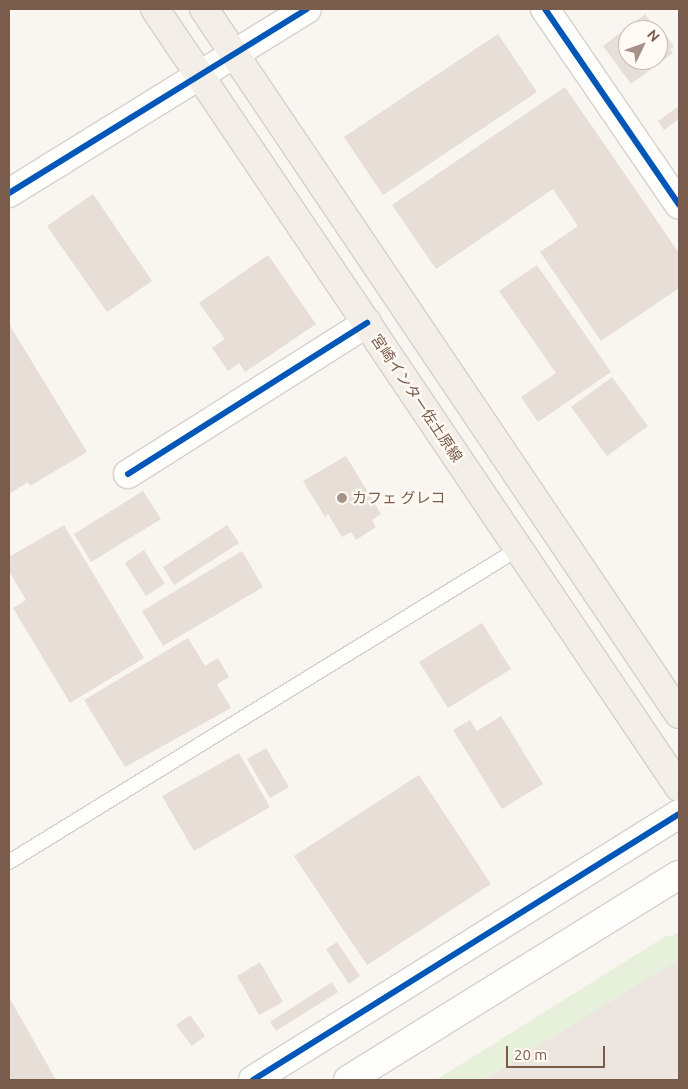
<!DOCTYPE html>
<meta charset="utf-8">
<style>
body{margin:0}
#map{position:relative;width:688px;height:1089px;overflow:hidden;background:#f9f5f0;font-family:Ubuntu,"Noto Sans JP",sans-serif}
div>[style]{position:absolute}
.industrial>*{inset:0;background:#ede5e0}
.green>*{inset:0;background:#e7f0db}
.building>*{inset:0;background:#e6ded7}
.roads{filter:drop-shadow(1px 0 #d7d1cb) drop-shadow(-1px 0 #d7d1cb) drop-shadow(0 1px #d7d1cb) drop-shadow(0 -1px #d7d1cb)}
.lane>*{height:14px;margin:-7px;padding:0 7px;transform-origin:7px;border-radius:7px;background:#fefefd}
.street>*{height:28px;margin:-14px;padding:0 14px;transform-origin:14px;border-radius:14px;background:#fefefd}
.secondary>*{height:28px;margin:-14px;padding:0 14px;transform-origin:14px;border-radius:14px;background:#fefefd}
.primary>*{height:28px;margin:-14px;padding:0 14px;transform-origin:14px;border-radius:14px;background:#f3eee8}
.cycleway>*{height:6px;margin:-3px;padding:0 3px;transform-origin:3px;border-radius:3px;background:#0057b8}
.dots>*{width:14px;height:14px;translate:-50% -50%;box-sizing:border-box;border:2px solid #fffaf3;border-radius:50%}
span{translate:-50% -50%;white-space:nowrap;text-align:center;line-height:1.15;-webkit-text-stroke:4.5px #fffaf3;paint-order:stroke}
.street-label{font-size:15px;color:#7a5c4d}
.poi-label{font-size:15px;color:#7a5c4d}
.left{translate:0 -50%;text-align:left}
.frame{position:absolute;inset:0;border:10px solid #7a5c4d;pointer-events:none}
.north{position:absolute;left:618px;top:20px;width:50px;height:50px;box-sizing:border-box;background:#fffaf3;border:1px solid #cabbb1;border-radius:50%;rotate:48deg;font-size:14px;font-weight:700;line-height:20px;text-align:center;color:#7a5c4d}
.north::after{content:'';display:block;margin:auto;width:18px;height:22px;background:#a69286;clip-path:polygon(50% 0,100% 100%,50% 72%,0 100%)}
.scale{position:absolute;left:506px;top:1046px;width:99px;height:22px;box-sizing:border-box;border:2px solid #7a5c4d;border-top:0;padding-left:6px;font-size:15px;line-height:18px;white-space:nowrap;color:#7a5c4d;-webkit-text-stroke:4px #fffaf3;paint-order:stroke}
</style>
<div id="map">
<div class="industrial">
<i style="clip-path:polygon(679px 932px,679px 1080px,452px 1080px)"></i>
</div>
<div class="green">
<i style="clip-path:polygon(666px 936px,679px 936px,679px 959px,484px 1080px,436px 1080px)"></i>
</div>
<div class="building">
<i style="clip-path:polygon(645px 14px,657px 30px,628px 30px,628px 60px,658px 60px,658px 31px,663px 31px,674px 47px,670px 49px,673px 53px,631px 84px,603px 46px)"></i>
<i style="clip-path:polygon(498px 34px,537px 92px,383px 195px,344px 137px)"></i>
<i style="clip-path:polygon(565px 87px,679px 253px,679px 288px,601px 341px,540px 252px,578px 226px,553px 189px,436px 269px,392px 205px)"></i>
<i style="clip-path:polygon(679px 106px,679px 119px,664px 130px,658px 121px)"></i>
<i style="clip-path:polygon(93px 194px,152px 281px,107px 312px,47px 226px)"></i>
<i style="clip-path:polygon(268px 255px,316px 324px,245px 372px,239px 363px,228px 371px,212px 348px,225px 339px,199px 303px)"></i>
<i style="clip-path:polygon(537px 265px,611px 372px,538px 422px,521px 397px,556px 373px,499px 291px)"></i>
<i style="clip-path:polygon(9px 324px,87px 452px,30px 486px,28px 482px,9px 494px)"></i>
<i style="clip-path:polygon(612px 377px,648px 426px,607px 456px,571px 407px)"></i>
<i style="clip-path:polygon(346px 456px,381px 514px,372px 520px,376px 527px,356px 540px,351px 532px,342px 537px,328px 514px,325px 517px,303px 481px)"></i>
<i style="clip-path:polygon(143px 491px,161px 519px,91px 562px,74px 534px)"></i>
<i style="clip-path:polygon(64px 525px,144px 658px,70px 703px,13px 608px,26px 600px,9px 571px,9px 557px)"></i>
<i style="clip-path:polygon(227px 525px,239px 543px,174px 585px,163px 567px)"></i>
<i style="clip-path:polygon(144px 550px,165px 584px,146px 596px,125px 563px)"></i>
<i style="clip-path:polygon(242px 551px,263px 587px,163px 646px,142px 611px)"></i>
<i style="clip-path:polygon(482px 623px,511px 669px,448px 708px,419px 662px)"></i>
<i style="clip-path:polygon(188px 638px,205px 666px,218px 658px,229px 677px,217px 684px,231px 708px,125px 767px,84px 700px)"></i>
<i style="clip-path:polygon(501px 716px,543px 784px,502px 809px,453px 730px,470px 720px,477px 731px)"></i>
<i style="clip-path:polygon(266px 748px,289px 787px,270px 798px,247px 759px)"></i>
<i style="clip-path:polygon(239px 753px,270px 807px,194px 851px,162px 796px)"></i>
<i style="clip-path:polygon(419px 775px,491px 884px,367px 965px,294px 856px)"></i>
<i style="clip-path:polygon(337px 942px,360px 976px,349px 984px,326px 949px)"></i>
<i style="clip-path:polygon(260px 962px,283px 1002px,259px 1015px,237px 976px)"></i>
<i style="clip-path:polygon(332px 982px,338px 992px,276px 1031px,270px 1022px)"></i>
<i style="clip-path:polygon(9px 997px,56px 1080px,9px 1080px)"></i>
<i style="clip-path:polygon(190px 1015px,205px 1036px,192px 1046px,176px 1025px)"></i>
</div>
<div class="roads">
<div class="lane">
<i style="left:9px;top:862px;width:598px;rotate:-31.59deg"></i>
</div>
<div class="street">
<i style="left:545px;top:9px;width:237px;rotate:55.6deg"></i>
<i style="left:9px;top:193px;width:350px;rotate:-31.7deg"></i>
<i style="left:128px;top:474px;width:283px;rotate:-32.3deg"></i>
</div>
<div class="secondary">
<i style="left:253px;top:1080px;width:502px;rotate:-31.98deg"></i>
<i style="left:348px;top:1080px;width:389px;rotate:-31.8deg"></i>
</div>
<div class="primary">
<i style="left:155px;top:9px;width:938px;rotate:56.04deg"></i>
<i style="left:204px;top:9px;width:850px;rotate:56.03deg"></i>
</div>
</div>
<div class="cycleway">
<i style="left:545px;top:9px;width:237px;rotate:55.6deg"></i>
<i style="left:9px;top:193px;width:350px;rotate:-31.7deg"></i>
<i style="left:128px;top:474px;width:283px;rotate:-32.3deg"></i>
<i style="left:253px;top:1080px;width:502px;rotate:-31.98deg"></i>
</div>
<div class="dots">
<i style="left:342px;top:498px;background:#a69286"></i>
</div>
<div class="street-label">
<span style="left:417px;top:398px;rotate:56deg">宮崎インター佐土原線</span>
</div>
<div class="poi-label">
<span class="left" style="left:352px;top:498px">カフェ グレコ</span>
</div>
<div class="frame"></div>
<div class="north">N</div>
<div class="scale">20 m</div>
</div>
